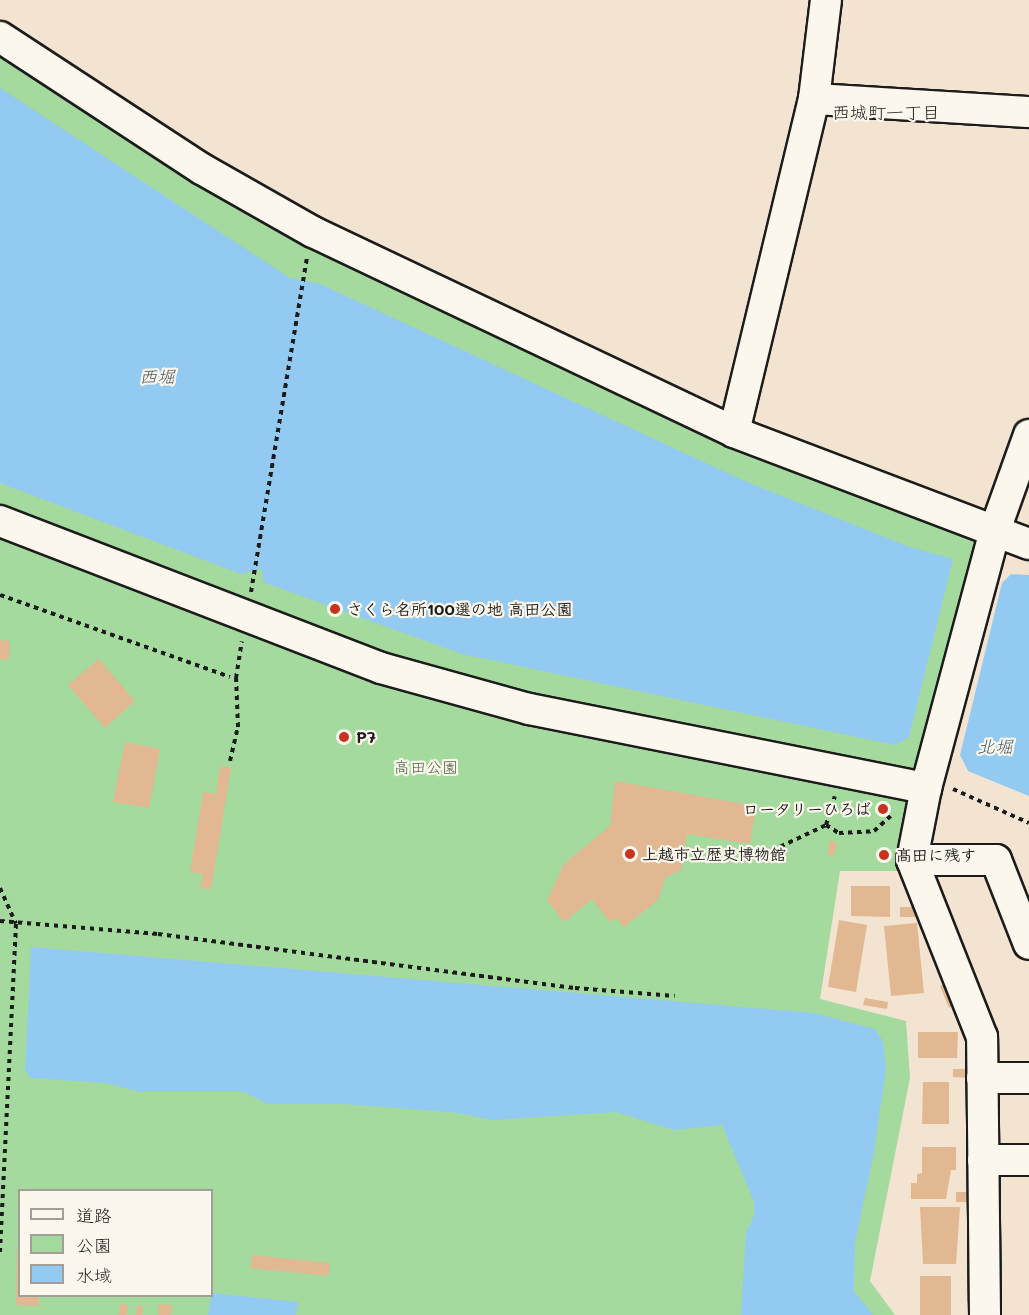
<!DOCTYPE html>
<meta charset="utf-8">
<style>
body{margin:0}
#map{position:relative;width:1029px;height:1315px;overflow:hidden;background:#f3e4d1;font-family:Mali,"Klee One",sans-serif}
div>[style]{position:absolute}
.green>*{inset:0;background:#a4da9e}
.water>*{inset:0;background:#92caf1}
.building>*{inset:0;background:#e1b891}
.path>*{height:4px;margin-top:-2px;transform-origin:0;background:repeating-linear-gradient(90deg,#1c1c1c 0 4.5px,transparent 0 9px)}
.roads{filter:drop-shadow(2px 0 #1c1c1c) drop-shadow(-2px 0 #1c1c1c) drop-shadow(0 2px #1c1c1c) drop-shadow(0 -2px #1c1c1c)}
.minor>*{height:30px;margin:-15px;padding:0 15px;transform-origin:15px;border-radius:15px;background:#fbf7ec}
.dots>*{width:16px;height:16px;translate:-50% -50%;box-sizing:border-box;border:3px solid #fbf7ec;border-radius:50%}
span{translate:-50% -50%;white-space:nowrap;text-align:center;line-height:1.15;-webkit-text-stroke:4.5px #fbf7ec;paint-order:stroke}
.poi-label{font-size:16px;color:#1c1c1c;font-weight:700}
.left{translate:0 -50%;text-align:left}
.right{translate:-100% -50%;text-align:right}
.park-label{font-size:16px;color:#4c5e4a}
.neighbourhood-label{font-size:18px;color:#1c1c1c}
.water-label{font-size:18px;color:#455967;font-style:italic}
.legend{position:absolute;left:18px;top:1189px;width:195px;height:108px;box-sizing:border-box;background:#fbf7ec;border:2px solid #a29f99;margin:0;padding:8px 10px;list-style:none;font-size:18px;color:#1c1c1c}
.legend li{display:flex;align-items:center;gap:12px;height:30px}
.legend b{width:30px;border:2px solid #a29f99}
</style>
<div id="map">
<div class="green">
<i style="clip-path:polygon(evenodd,0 45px,306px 238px,982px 534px,927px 759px,906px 801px,900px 855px,904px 871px,840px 871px,820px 999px,906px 1021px,910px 1078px,870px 1281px,895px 1315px,0 1315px,0 45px,20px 1190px,212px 1190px,212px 1296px,20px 1296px,20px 1190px)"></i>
</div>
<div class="water">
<i style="clip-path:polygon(0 88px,290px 278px,320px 284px,747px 482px,907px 546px,953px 559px,909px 737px,895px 745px,462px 654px,263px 582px,262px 569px,241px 574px,0 483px)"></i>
<i style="clip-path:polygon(1011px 574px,1029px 575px,1029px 796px,968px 771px,960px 755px,1002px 583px)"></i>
<i style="clip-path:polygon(31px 947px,814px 1013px,875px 1029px,883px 1041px,886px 1068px,874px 1152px,855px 1243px,854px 1291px,873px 1315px,741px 1315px,746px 1232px,754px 1216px,754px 1202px,722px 1125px,674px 1130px,616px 1112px,493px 1120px,452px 1112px,342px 1104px,268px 1104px,244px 1092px,141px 1092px,106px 1083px,31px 1078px,25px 1071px)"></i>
<i style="clip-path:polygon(212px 1293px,298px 1302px,296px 1315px,208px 1315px)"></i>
</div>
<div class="building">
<i style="clip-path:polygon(0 640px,10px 641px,9px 660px,0 659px)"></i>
<i style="clip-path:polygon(99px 659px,135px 701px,105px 728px,68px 685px)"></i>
<i style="clip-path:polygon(125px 742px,160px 749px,149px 808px,113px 802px)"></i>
<i style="clip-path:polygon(220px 766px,231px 768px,211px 889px,200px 888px,203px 874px,190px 872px,203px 792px,216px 794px)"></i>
<i style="clip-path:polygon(615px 781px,756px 806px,750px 844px,687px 834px,681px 870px,665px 878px,658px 900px,624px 927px,616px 918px,610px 922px,592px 899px,564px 922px,547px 900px,564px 864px,610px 826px)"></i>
<i style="clip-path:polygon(830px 841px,837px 843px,834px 856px,827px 855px)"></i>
<i style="clip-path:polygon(851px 886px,890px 886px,890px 917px,851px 916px)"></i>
<i style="clip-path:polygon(900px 907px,915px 907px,916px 917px,900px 917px)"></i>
<i style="clip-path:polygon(839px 920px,867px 925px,856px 992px,828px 987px)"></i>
<i style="clip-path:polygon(917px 923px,924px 993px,891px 996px,884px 926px)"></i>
<i style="clip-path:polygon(948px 982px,957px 1004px,949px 1008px,940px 986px)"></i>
<i style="clip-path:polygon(865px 998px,888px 1002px,887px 1009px,863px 1005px)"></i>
<i style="clip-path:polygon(918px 1032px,958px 1032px,957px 1058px,918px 1058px)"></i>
<i style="clip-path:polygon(953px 1069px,971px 1069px,971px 1078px,953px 1077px)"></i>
<i style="clip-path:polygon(923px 1082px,949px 1082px,949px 1124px,922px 1124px)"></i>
<i style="clip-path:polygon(922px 1147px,956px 1147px,956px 1170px,951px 1170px,946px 1199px,911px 1199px,911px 1183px,917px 1183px,917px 1174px,922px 1173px)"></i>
<i style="clip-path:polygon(956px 1192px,972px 1192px,972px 1202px,956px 1202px)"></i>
<i style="clip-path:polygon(920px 1207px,960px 1207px,956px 1264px,923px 1264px)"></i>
<i style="clip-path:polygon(17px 1245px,20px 1296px,39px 1296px,39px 1306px,16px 1305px)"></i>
<i style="clip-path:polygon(252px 1255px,330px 1263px,329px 1276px,250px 1268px)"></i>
<i style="clip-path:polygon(967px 1272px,974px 1272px,974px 1302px,967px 1302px)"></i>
<i style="clip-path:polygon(920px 1276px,951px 1276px,951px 1315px,920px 1315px)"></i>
<i style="clip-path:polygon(120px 1304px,128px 1305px,127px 1315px,119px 1315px)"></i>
<i style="clip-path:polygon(159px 1304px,172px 1305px,171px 1315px,158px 1315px)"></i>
<i style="clip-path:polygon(137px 1305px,143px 1306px,142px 1315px,136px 1315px)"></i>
</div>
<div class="path">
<i style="left:251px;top:592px;width:341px;rotate:-80.5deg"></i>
<i style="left:0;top:595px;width:244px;rotate:19.6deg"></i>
<i style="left:230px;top:761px;width:35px;rotate:-77deg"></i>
<i style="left:238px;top:727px;width:49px;rotate:-92.3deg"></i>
<i style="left:236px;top:678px;width:37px;rotate:-81deg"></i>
<i style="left:953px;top:789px;width:83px;rotate:24.1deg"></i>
<i style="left:826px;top:825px;width:15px;rotate:32deg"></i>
<i style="left:839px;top:833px;width:35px;rotate:-3deg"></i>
<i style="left:874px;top:831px;width:27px;rotate:-42deg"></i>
<i style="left:756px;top:858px;width:77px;rotate:-25.2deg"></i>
<i style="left:826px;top:825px;width:30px;rotate:-73deg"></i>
<i style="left:0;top:888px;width:39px;rotate:66deg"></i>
<i style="left:16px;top:924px;width:330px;rotate:92.8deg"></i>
<i style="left:0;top:921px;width:159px;rotate:4.7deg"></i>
<i style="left:158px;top:934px;width:420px;rotate:7.4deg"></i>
<i style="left:575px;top:988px;width:100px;rotate:4.6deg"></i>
</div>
<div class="roads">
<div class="minor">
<i style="left:0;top:37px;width:241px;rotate:33.2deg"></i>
<i style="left:202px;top:169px;width:128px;rotate:29.6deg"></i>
<i style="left:313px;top:232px;width:466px;rotate:25.4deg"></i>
<i style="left:734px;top:432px;width:316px;rotate:20.8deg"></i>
<i style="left:814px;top:99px;width:215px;rotate:3.5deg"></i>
<i style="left:734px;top:432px;width:342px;rotate:-76.5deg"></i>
<i style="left:814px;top:99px;width:100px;rotate:-83.1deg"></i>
<i style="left:0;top:521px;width:408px;rotate:21.1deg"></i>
<i style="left:381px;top:668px;width:154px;rotate:15.5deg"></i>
<i style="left:529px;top:709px;width:405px;rotate:11.3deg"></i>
<i style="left:912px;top:860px;width:84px"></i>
<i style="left:996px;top:860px;width:90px;rotate:68.6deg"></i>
<i style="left:982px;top:1078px;width:47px"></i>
<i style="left:983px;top:1160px;width:46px"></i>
<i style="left:985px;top:1315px;width:278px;rotate:-90.6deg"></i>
<i style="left:982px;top:1037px;width:190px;rotate:-111.6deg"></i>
<i style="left:912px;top:860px;width:73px;rotate:-79deg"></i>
<i style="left:926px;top:788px;width:267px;rotate:-75deg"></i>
<i style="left:995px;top:530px;width:101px;rotate:-70.3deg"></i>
</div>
</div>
<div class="dots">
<i style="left:335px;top:609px;background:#c8321e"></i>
<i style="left:344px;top:737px;background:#c8321e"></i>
<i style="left:883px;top:809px;background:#c8321e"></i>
<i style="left:630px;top:854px;background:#c8321e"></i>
<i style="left:884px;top:855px;background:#c8321e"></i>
</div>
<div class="poi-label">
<span class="left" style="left:347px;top:609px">さくら名所100選の地 高田公園</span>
<span class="left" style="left:356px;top:737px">P7</span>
<span class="right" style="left:871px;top:809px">ロータリーひろば</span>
<span class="left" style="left:642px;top:854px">上越市立歴史博物館</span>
<span class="left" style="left:896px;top:855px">髙田に残す</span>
</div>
<div class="park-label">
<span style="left:426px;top:767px">高田公園</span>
</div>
<div class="neighbourhood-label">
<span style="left:886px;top:112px">西城町一丁目</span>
</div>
<div class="water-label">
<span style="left:157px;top:376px">西堀</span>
<span style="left:995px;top:746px">北堀</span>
</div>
<ul class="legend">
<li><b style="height:8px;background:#fbf7ec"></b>道路</li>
<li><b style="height:16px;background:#a4da9e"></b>公園</li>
<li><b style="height:16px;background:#92caf1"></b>水域</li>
</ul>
</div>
